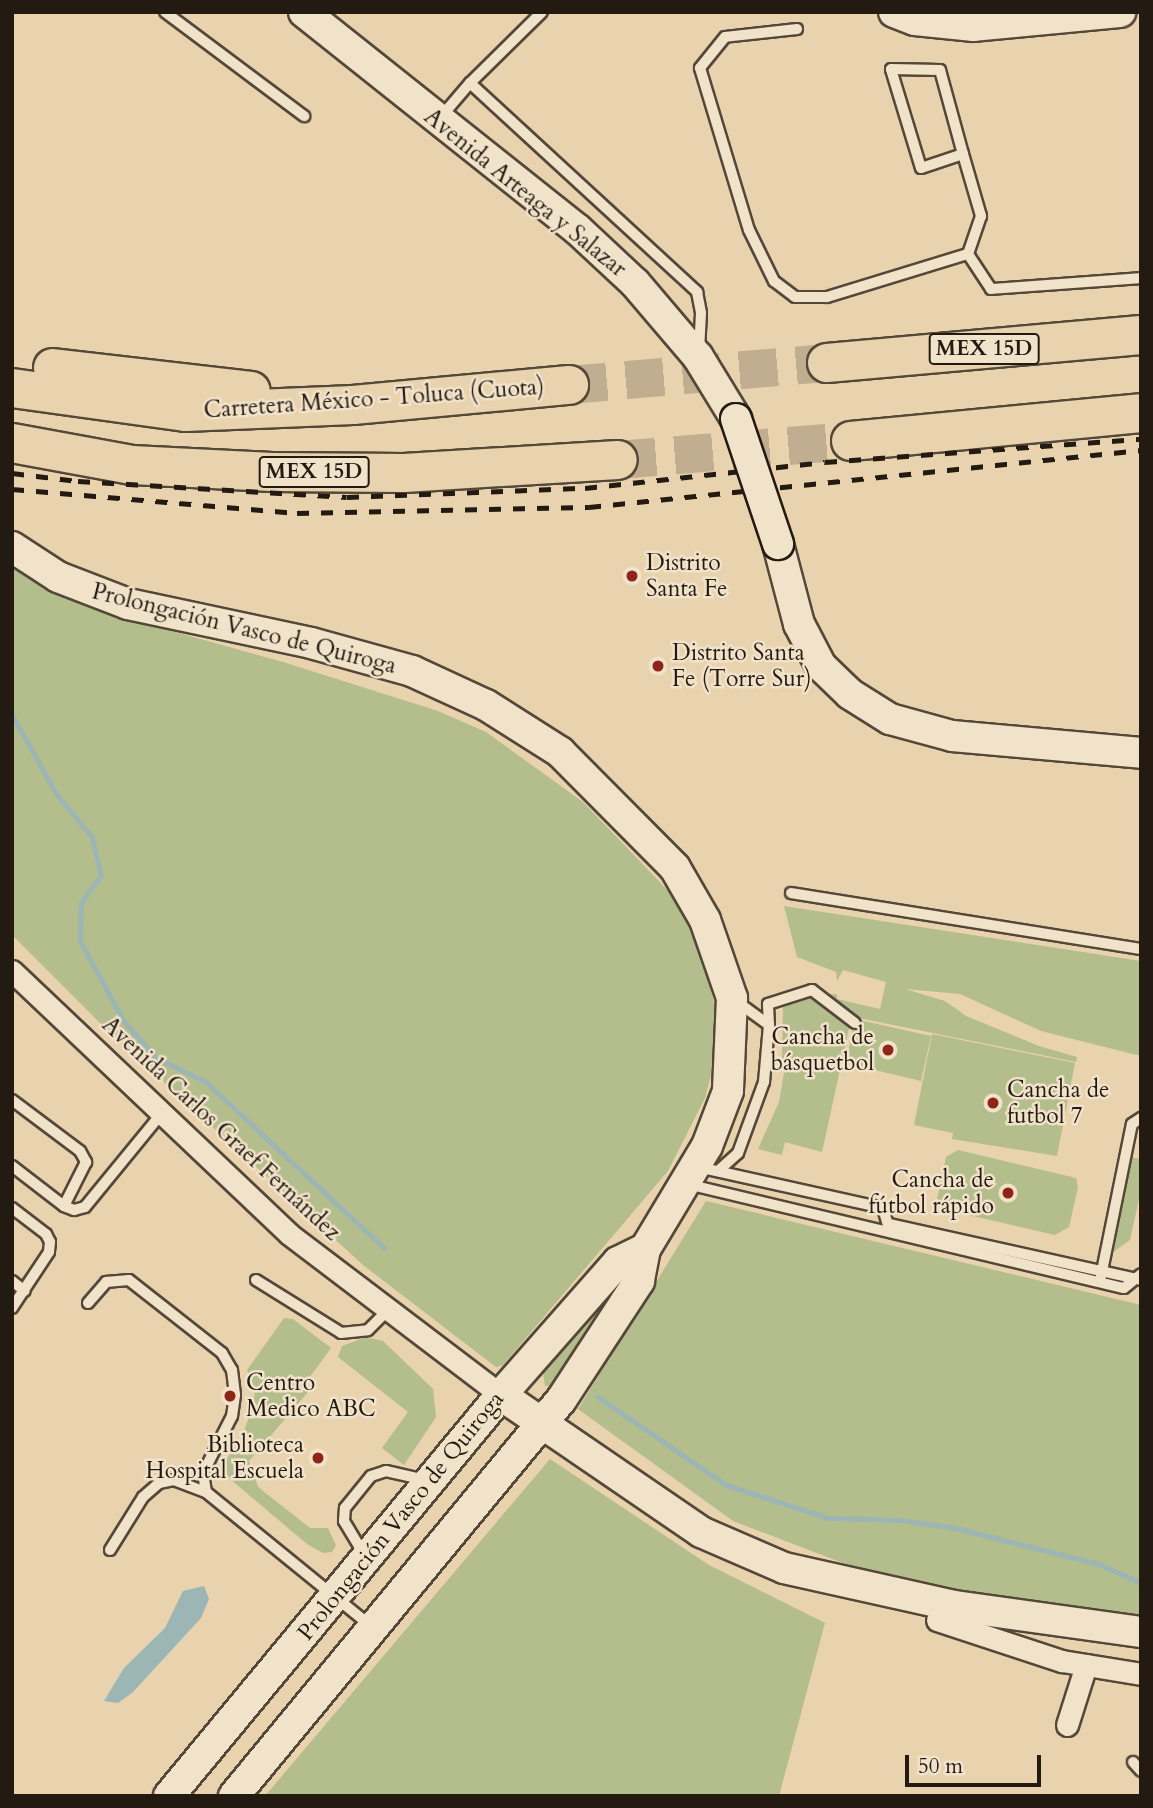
<!DOCTYPE html>
<meta charset="utf-8">
<style>
body{margin:0}
#map{position:relative;width:1153px;height:1808px;overflow:hidden;background:#e9d2ae;font-family:Cardo,serif}
div>[style]{position:absolute}
.green>*{inset:0;background:#b4bd8c}
.water>*{inset:0;background:#9cb5b5}
.stream>*{height:5px;margin:-2.5px;padding:0 2.5px;transform-origin:2.5px;border-radius:2.5px;background:#9cb5b5}
.highway-tunnel>*{height:38px;margin-top:-19px;transform-origin:0;background:repeating-linear-gradient(90deg,#c1ad8f 0 38px,transparent 0 57px)}
.roads{filter:drop-shadow(2px 0 #544838) drop-shadow(-2px 0 #544838) drop-shadow(0 2px #544838) drop-shadow(0 -2px #544838)}
.lane>*{height:10px;margin:-5px;padding:0 5px;transform-origin:5px;border-radius:5px;background:#f1e2ca}
.street>*{height:21px;margin:-10.5px;padding:0 10.5px;transform-origin:10.5px;border-radius:10.5px;background:#f1e2ca}
.secondary>*{height:30px;margin:-15px;padding:0 15px;transform-origin:15px;border-radius:15px;background:#f1e2ca}
.highway>*{height:38px;margin:-19px;padding:0 19px;transform-origin:19px;border-radius:19px;background:#e9d2ae}
.rail>*{height:5px;margin-top:-2.5px;transform-origin:0;background:repeating-linear-gradient(90deg,#231a11 0 12px,transparent 0 24px)}
.bridges{filter:drop-shadow(2px 0 #231a11) drop-shadow(-2px 0 #231a11) drop-shadow(0 2px #231a11) drop-shadow(0 -2px #231a11)}
.secondary-bridge>*{height:30px;margin:-15px;padding:0 15px;transform-origin:15px;border-radius:15px;background:#f1e2ca}
.dots>*{width:19px;height:19px;translate:-50% -50%;box-sizing:border-box;border:4px solid #f1e2ca;border-radius:50%}
span{translate:-50% -50%;white-space:nowrap;text-align:center;line-height:1.15;-webkit-text-stroke:5px #f1e2ca;paint-order:stroke}
.shield-label span{padding:2px 5px;background:#f1e2ca;border:2px solid;border-radius:5px;-webkit-text-stroke-width:0}
.shield-label{font-size:21px;color:#231a11;font-weight:700}
.street-label{font-size:23px;color:#231a11}
.poi-label{font-size:23px;color:#231a11}
.left{translate:0 -50%;text-align:left}
.right{translate:-100% -50%;text-align:right}
.frame{position:absolute;inset:0;border:14px solid #231a11;pointer-events:none}
.scale{position:absolute;left:905px;top:1755px;width:136px;height:32px;box-sizing:border-box;border:4px solid #231a11;border-top:0;padding-left:9px;font-size:21px;line-height:24px;white-space:nowrap;color:#231a11;-webkit-text-stroke:5px #f1e2ca;paint-order:stroke}
</style>
<div id="map">
<div class="green">
<i style="clip-path:polygon(12px 559px,125px 618px,283px 662px,438px 711px,486px 732px,583px 802px,676px 899px,702px 954px,715px 1007px,715px 1060px,705px 1098px,668px 1171px,503px 1365px,496px 1367px,363px 1265px,108px 1031px,12px 935px)"></i>
<i style="clip-path:polygon(784px 906px,1141px 961px,1141px 1056px,1041px 1031px,960px 994px,905px 989px,945px 1001px,966px 1016px,1039px 1046px,1077px 1057px,1076px 1062px,854px 1017px,826px 995px,837px 994px,837px 999px,880px 1009px,886px 982px,843px 970px,837px 981px,836px 972px,797px 957px)"></i>
<i style="clip-path:polygon(812px 997px,850px 1024px,822px 1152px,785px 1142px,782px 1155px,758px 1149px,779px 1102px,786px 1062px,782px 1061px,783px 1005px)"></i>
<i style="clip-path:polygon(855px 1019px,931px 1036px,921px 1081px,846px 1063px)"></i>
<i style="clip-path:polygon(932px 1034px,1075px 1063px,1057px 1156px,952px 1139px,953px 1133px,914px 1125px)"></i>
<i style="clip-path:polygon(958px 1150px,1076px 1178px,1078px 1187px,1069px 1227px,1055px 1235px,943px 1209px,937px 1199px,946px 1157px)"></i>
<i style="clip-path:polygon(1129px 1157px,1141px 1159px,1141px 1190px,1130px 1240px,1112px 1253px)"></i>
<i style="clip-path:polygon(706px 1201px,1141px 1305px,1141px 1618px,887px 1580px,733px 1521px,578px 1409px)"></i>
<i style="clip-path:polygon(631px 1269px,554px 1386px,545px 1386px,543px 1372px)"></i>
<i style="clip-path:polygon(284px 1318px,293px 1319px,331px 1348px,304px 1385px,308px 1392px,249px 1461px,258px 1487px,310px 1528px,328px 1528px,336px 1545px,332px 1552px,323px 1553px,307px 1544px,230px 1479px,222px 1465px,241px 1439px,253px 1406px,255px 1391px,247px 1370px)"></i>
<i style="clip-path:polygon(366px 1337px,383px 1341px,433px 1389px,436px 1417px,404px 1465px,382px 1448px,408px 1412px,338px 1357px,342px 1346px)"></i>
<i style="clip-path:polygon(550px 1459px,709px 1565px,825px 1623px,779px 1796px,265px 1796px)"></i>
</div>
<div class="water">
<i style="clip-path:polygon(204px 1586px,209px 1599px,201px 1618px,133px 1692px,118px 1703px,104px 1701px,124px 1668px,165px 1628px,183px 1591px)"></i>
</div>
<div class="stream">
<i style="left:12px;top:715px;width:88px;rotate:60.8deg"></i>
<i style="left:55px;top:792px;width:58px;rotate:50.6deg"></i>
<i style="left:92px;top:837px;width:39px;rotate:77deg"></i>
<i style="left:101px;top:875px;width:34px;rotate:126deg"></i>
<i style="left:81px;top:903px;width:38px;rotate:92deg"></i>
<i style="left:80px;top:941px;width:90px;rotate:61.4deg"></i>
<i style="left:123px;top:1020px;width:49px;rotate:49.1deg"></i>
<i style="left:155px;top:1057px;width:57px;rotate:26.1deg"></i>
<i style="left:206px;top:1082px;width:243px;rotate:43deg"></i>
<i style="left:598px;top:1397px;width:155px;rotate:34.5deg"></i>
<i style="left:726px;top:1485px;width:108px;rotate:17.8deg"></i>
<i style="left:829px;top:1518px;width:72px;rotate:1.6deg"></i>
<i style="left:901px;top:1520px;width:55px;rotate:8.4deg"></i>
<i style="left:955px;top:1528px;width:148px;rotate:14deg"></i>
<i style="left:1099px;top:1564px;width:46px;rotate:24.3deg"></i>
</div>
<div class="highway-tunnel">
<i style="left:569px;top:385px;width:259px;rotate:-4.9deg"></i>
<i style="left:618px;top:460px;width:234px;rotate:-4.7deg"></i>
</div>
<div class="roads">
<div class="lane">
<i style="left:165px;top:12px;width:174px;rotate:36.8deg"></i>
<i style="left:797px;top:29px;width:72px;rotate:173.7deg"></i>
<i style="left:725px;top:37px;width:40px;rotate:129deg"></i>
<i style="left:700px;top:68px;width:169px;rotate:73.2deg"></i>
<i style="left:749px;top:230px;width:57px;rotate:63.9deg"></i>
<i style="left:774px;top:281px;width:26px;rotate:37deg"></i>
<i style="left:795px;top:297px;width:32px"></i>
<i style="left:827px;top:297px;width:147px;rotate:-17deg"></i>
<i style="left:470px;top:83px;width:101px;rotate:-44.6deg"></i>
<i style="left:440px;top:118px;width:46px;rotate:-49.4deg"></i>
<i style="left:470px;top:83px;width:309px;rotate:42.6deg"></i>
<i style="left:697px;top:292px;width:21px;rotate:79deg"></i>
<i style="left:701px;top:313px;width:38px;rotate:93deg"></i>
<i style="left:963px;top:154px;width:44px;rotate:161.6deg"></i>
<i style="left:921px;top:168px;width:103px;rotate:-106.9deg"></i>
<i style="left:891px;top:69px;width:49px;rotate:1.2deg"></i>
<i style="left:940px;top:70px;width:87px;rotate:74.7deg"></i>
<i style="left:963px;top:154px;width:65px;rotate:73.8deg"></i>
<i style="left:981px;top:216px;width:40px;rotate:108.9deg"></i>
<i style="left:968px;top:254px;width:42px;rotate:56.7deg"></i>
<i style="left:991px;top:289px;width:150px;rotate:-4.2deg"></i>
<i style="left:791px;top:893px;width:354px;rotate:9.1deg"></i>
<i style="left:769px;top:1025px;width:21px;rotate:-93deg"></i>
<i style="left:768px;top:1004px;width:46px;rotate:-17.7deg"></i>
<i style="left:812px;top:990px;width:54px;rotate:37.5deg"></i>
<i style="left:12px;top:1100px;width:85px;rotate:36.9deg"></i>
<i style="left:80px;top:1151px;width:13px;rotate:61deg"></i>
<i style="left:86px;top:1162px;width:49px;rotate:116.6deg"></i>
<i style="left:12px;top:1166px;width:66px;rotate:37.6deg"></i>
<i style="left:64px;top:1206px;width:11px;rotate:22deg"></i>
<i style="left:74px;top:1210px;width:11px;rotate:-15deg"></i>
<i style="left:85px;top:1207px;width:122px;rotate:-50.7deg"></i>
<i style="left:698px;top:1167px;width:189px;rotate:12.5deg"></i>
<i style="left:883px;top:1208px;width:22px;rotate:74deg"></i>
<i style="left:718px;top:1171px;width:27px;rotate:-42deg"></i>
<i style="left:738px;top:1153px;width:76px;rotate:-69.9deg"></i>
<i style="left:764px;top:1082px;width:57px;rotate:-85deg"></i>
<i style="left:769px;top:1025px;width:41px;rotate:-144deg"></i>
<i style="left:687px;top:1184px;width:449px;rotate:13.4deg"></i>
<i style="left:1124px;top:1288px;width:22px;rotate:-39deg"></i>
<i style="left:12px;top:1208px;width:43px;rotate:37.4deg"></i>
<i style="left:46px;top:1234px;width:9px;rotate:63deg"></i>
<i style="left:50px;top:1242px;width:10px;rotate:96deg"></i>
<i style="left:49px;top:1252px;width:67px;rotate:123.5deg"></i>
<i style="left:889px;top:1224px;width:258px;rotate:12.5deg"></i>
<i style="left:1101px;top:1276px;width:155px;rotate:-78.5deg"></i>
<i style="left:1132px;top:1124px;width:11px;rotate:-34deg"></i>
<i style="left:256px;top:1280px;width:100px;rotate:31.9deg"></i>
<i style="left:341px;top:1333px;width:27px;rotate:-6deg"></i>
<i style="left:368px;top:1330px;width:28px;rotate:-45deg"></i>
<i style="left:12px;top:1281px;width:16px;rotate:38deg"></i>
<i style="left:88px;top:1303px;width:28px;rotate:-49deg"></i>
<i style="left:106px;top:1282px;width:23px;rotate:-5deg"></i>
<i style="left:129px;top:1280px;width:118px;rotate:38.1deg"></i>
<i style="left:222px;top:1353px;width:20px;rotate:60deg"></i>
<i style="left:232px;top:1370px;width:25px;rotate:83deg"></i>
<i style="left:235px;top:1395px;width:21px;rotate:98deg"></i>
<i style="left:232px;top:1416px;width:64px;rotate:117deg"></i>
<i style="left:203px;top:1473px;width:19px;rotate:81deg"></i>
<i style="left:110px;top:1550px;width:62px;rotate:-58.1deg"></i>
<i style="left:143px;top:1497px;width:21px;rotate:-41deg"></i>
<i style="left:159px;top:1483px;width:15px;rotate:-11deg"></i>
<i style="left:174px;top:1480px;width:34px;rotate:21deg"></i>
<i style="left:206px;top:1492px;width:213px;rotate:39.1deg"></i>
<i style="left:365px;top:1556px;width:41px;rotate:-121deg"></i>
<i style="left:344px;top:1521px;width:13px;rotate:-86deg"></i>
<i style="left:345px;top:1508px;width:41px;rotate:-50.9deg"></i>
<i style="left:371px;top:1476px;width:16px;rotate:-18deg"></i>
<i style="left:386px;top:1471px;width:41px;rotate:12.7deg"></i>
<i style="left:1133px;top:1762px;width:12px;rotate:48deg"></i>
</div>
<div class="street">
<i style="left:12px;top:971px;width:382px;rotate:43.5deg"></i>
<i style="left:289px;top:1234px;width:266px;rotate:37.2deg"></i>
<i style="left:937px;top:1620px;width:132px;rotate:18.2deg"></i>
<i style="left:1062px;top:1661px;width:80px;rotate:9.3deg"></i>
<i style="left:1067px;top:1725px;width:63px;rotate:-72.4deg"></i>
</div>
<div class="secondary">
<i style="left:304px;top:12px;width:349px;rotate:38.5deg"></i>
<i style="left:577px;top:229px;width:79px;rotate:43deg"></i>
<i style="left:635px;top:283px;width:97px;rotate:49.6deg"></i>
<i style="left:698px;top:357px;width:73px;rotate:58.5deg"></i>
<i style="left:894px;top:12px;width:22px;rotate:21deg"></i>
<i style="left:915px;top:20px;width:59px;rotate:5.8deg"></i>
<i style="left:974px;top:26px;width:147px;rotate:-5.5deg"></i>
<i style="left:778px;top:544px;width:83px;rotate:75.3deg"></i>
<i style="left:799px;top:624px;width:47px;rotate:62.4deg"></i>
<i style="left:821px;top:666px;width:40px;rotate:44deg"></i>
<i style="left:850px;top:694px;width:47px;rotate:32deg"></i>
<i style="left:890px;top:719px;width:64px;rotate:15.3deg"></i>
<i style="left:952px;top:736px;width:190px;rotate:5.1deg"></i>
<i style="left:12px;top:547px;width:55px;rotate:33.1deg"></i>
<i style="left:58px;top:577px;width:75px;rotate:21.1deg"></i>
<i style="left:128px;top:604px;width:187px;rotate:12deg"></i>
<i style="left:311px;top:643px;width:105px;rotate:15.5deg"></i>
<i style="left:412px;top:671px;width:81px;rotate:24.7deg"></i>
<i style="left:486px;top:705px;width:88px;rotate:32.4deg"></i>
<i style="left:560px;top:752px;width:163px;rotate:45.2deg"></i>
<i style="left:675px;top:868px;width:60px;rotate:60deg"></i>
<i style="left:705px;top:920px;width:83px;rotate:70.9deg"></i>
<i style="left:732px;top:998px;width:93px;rotate:92.5deg"></i>
<i style="left:728px;top:1091px;width:59px;rotate:110.9deg"></i>
<i style="left:707px;top:1146px;width:120px;rotate:121deg"></i>
<i style="left:645px;top:1249px;width:33px;rotate:101deg"></i>
<i style="left:639px;top:1281px;width:142px;rotate:123.2deg"></i>
<i style="left:561px;top:1400px;width:514px;rotate:129.55deg"></i>
<i style="left:501px;top:1395px;width:242px;rotate:34.4deg"></i>
<i style="left:701px;top:1532px;width:90px;rotate:23.4deg"></i>
<i style="left:784px;top:1568px;width:174px;rotate:12.6deg"></i>
<i style="left:954px;top:1606px;width:189px;rotate:7.9deg"></i>
<i style="left:169px;top:1796px;width:521px;rotate:-50.38deg"></i>
<i style="left:501px;top:1395px;width:177px;rotate:-48.7deg"></i>
<i style="left:618px;top:1262px;width:30px;rotate:-26deg"></i>
</div>
<div class="highway">
<i style="left:827px;top:363px;width:315px;rotate:-5.1deg"></i>
<i style="left:53px;top:368px;width:199px;rotate:6.6deg"></i>
<i style="left:12px;top:388px;width:175px;rotate:7.9deg"></i>
<i style="left:185px;top:412px;width:168px;rotate:-2.4deg"></i>
<i style="left:353px;top:405px;width:217px;rotate:-5.3deg"></i>
<i style="left:851px;top:441px;width:291px;rotate:-5.5deg"></i>
<i style="left:12px;top:443px;width:122px;rotate:10.4deg"></i>
<i style="left:132px;top:465px;width:140px;rotate:2.9deg"></i>
<i style="left:272px;top:472px;width:132px;rotate:0.4deg"></i>
<i style="left:404px;top:473px;width:214px;rotate:-3.5deg"></i>
</div>
</div>
<div class="rail">
<i style="left:12px;top:473px;width:66px;rotate:6.9deg"></i>
<i style="left:78px;top:481px;width:269px;rotate:3.4deg"></i>
<i style="left:347px;top:497px;width:238px;rotate:-2.2deg"></i>
<i style="left:585px;top:488px;width:241px;rotate:-6.2deg"></i>
<i style="left:825px;top:462px;width:317px;rotate:-4.2deg"></i>
<i style="left:12px;top:489px;width:286px;rotate:4.8deg"></i>
<i style="left:297px;top:513px;width:292px;rotate:-1.2deg"></i>
<i style="left:589px;top:507px;width:555px;rotate:-5.9deg"></i>
</div>
<div class="bridges">
<div class="secondary-bridge">
<i style="left:736px;top:419px;width:132px;rotate:71.4deg"></i>
</div>
</div>
<div class="dots">
<i style="left:632px;top:576px;background:#8f2418"></i>
<i style="left:658px;top:666px;background:#8f2418"></i>
<i style="left:888px;top:1050px;background:#8f2418"></i>
<i style="left:993px;top:1103px;background:#8f2418"></i>
<i style="left:1008px;top:1193px;background:#8f2418"></i>
<i style="left:230px;top:1396px;background:#8f2418"></i>
<i style="left:318px;top:1458px;background:#8f2418"></i>
</div>
<div class="shield-label">
<span style="left:984px;top:349px">MEX 15D</span>
<span style="left:314px;top:472px">MEX 15D</span>
</div>
<div class="street-label">
<span style="left:525px;top:193px;rotate:39deg">Avenida Arteaga y Salazar</span>
<span style="left:374px;top:399px;rotate:-4deg">Carretera México - Toluca (Cuota)</span>
<span style="left:244px;top:629px;rotate:14deg">Prolongación Vasco de Quiroga</span>
<span style="left:221px;top:1129px;rotate:43deg">Avenida Carlos Graef Fernández</span>
<span style="left:401px;top:1516px;rotate:-51deg">Prolongación Vasco de Quiroga</span>
</div>
<div class="poi-label">
<span class="left" style="left:646px;top:576px">Distrito<br>Santa Fe</span>
<span class="left" style="left:672px;top:666px">Distrito Santa<br>Fe (Torre Sur)</span>
<span class="right" style="left:874px;top:1050px">Cancha de<br>básquetbol</span>
<span class="left" style="left:1007px;top:1103px">Cancha de<br>futbol 7</span>
<span class="right" style="left:994px;top:1193px">Cancha de<br>fútbol rápido</span>
<span class="left" style="left:246px;top:1396px">Centro<br>Medico ABC</span>
<span class="right" style="left:304px;top:1458px">Biblioteca<br>Hospital Escuela</span>
</div>
<div class="frame"></div>
<div class="scale">50 m</div>
</div>
